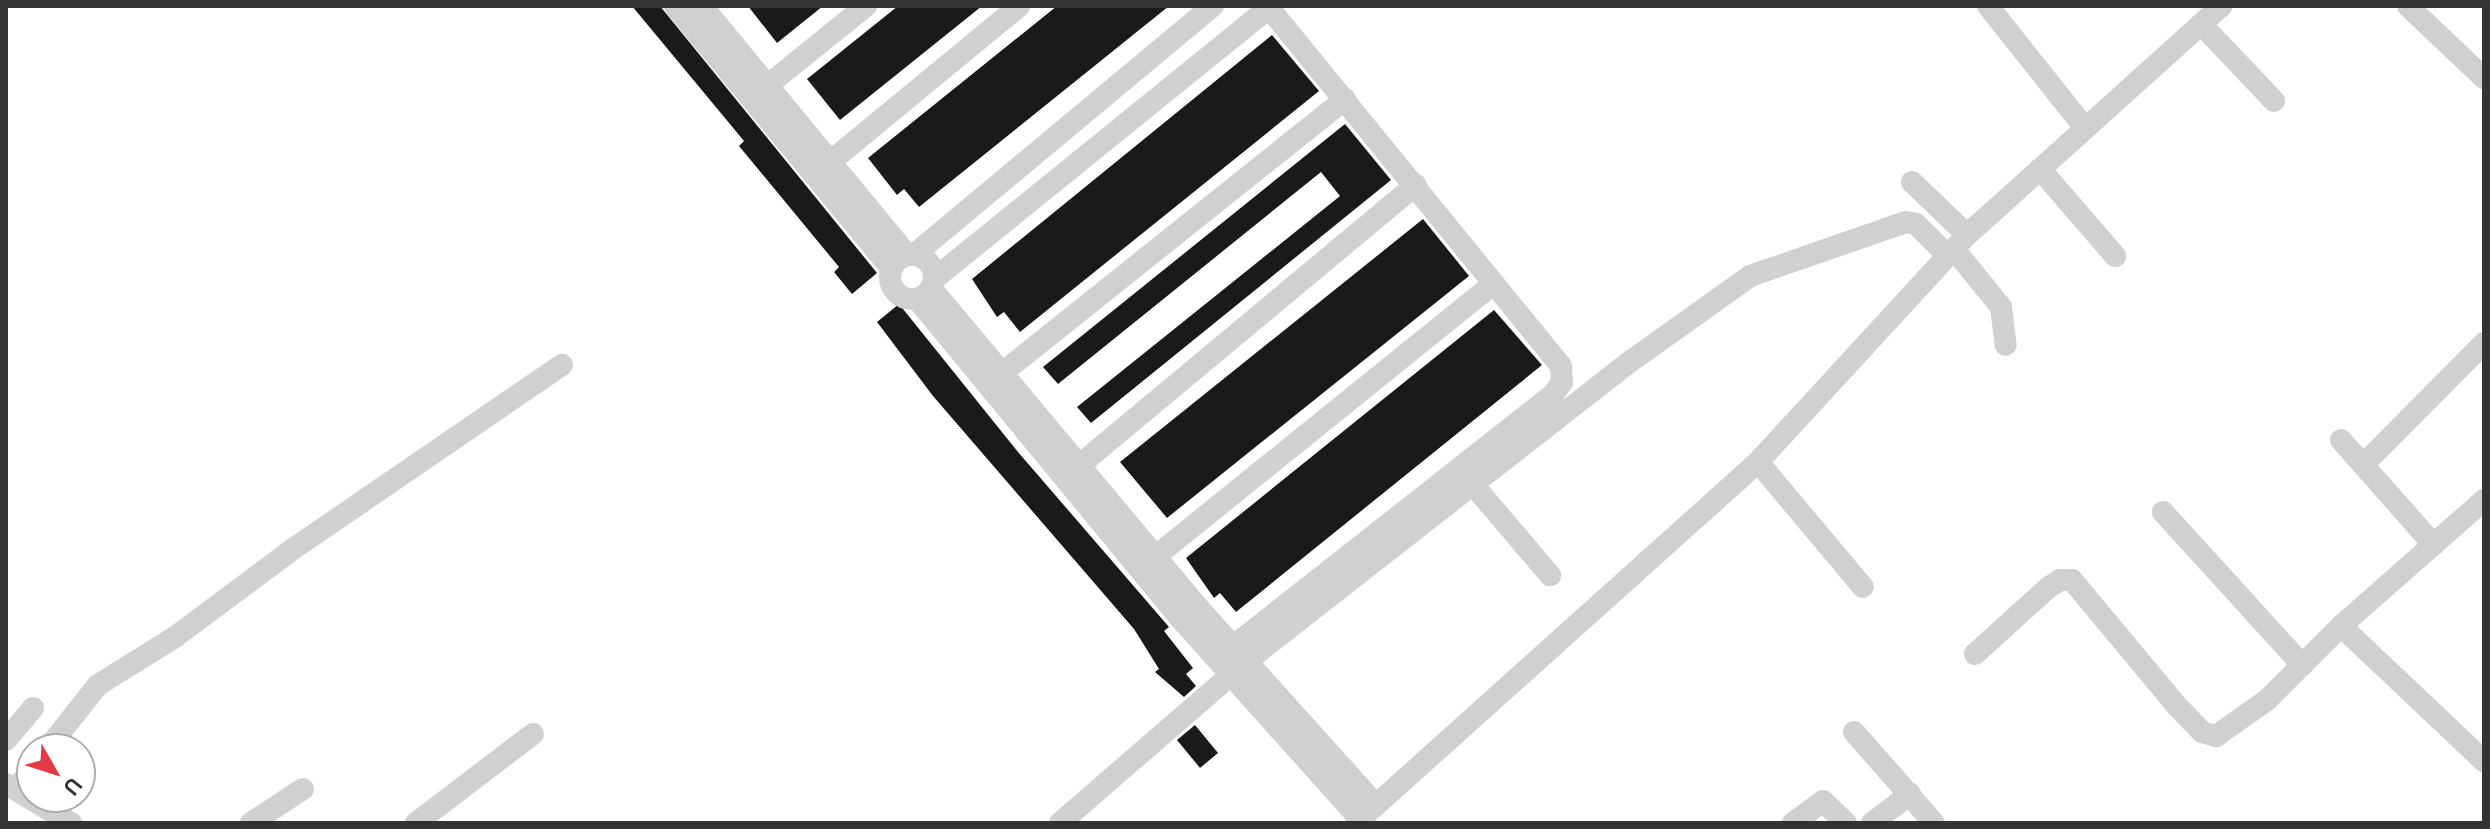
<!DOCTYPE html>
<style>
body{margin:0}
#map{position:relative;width:2490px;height:829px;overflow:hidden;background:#fff;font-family:"Space Grotesk",sans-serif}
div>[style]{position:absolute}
.building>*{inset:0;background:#1a1a1a}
.minor>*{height:22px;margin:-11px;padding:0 11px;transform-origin:11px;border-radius:11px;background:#d0d0d0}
.minor>.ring{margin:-11px;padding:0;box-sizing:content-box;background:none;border:22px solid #d0d0d0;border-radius:50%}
span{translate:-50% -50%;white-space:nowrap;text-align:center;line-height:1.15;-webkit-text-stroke:8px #fff;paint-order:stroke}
.frame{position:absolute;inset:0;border:8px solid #333;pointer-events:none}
.north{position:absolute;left:16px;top:733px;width:80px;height:80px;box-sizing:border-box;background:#fff;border:2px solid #adadad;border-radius:50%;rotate:129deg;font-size:22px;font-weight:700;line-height:32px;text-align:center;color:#333}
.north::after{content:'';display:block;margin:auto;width:28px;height:36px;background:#e63946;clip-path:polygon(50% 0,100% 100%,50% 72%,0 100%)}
</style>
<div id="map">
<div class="building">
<i style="clip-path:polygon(632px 6px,660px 6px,877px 273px,852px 294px,834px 272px,839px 267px,739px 146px,744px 141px)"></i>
<i style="clip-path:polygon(748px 6px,823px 6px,777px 43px)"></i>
<i style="clip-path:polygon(898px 6px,982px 6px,840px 120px,807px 79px)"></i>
<i style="clip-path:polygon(1057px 6px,1169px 6px,919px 207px,904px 189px,897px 195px,868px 158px)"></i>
<i style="clip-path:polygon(1272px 35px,1319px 91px,1020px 332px,1004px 312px,997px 317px,972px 279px)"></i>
<i style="clip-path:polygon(1345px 124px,1391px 180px,1091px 423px,1077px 407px,1340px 196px,1321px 172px,1058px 384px,1043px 367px)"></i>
<i style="clip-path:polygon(1423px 219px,1469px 276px,1167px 518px,1120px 462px)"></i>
<i style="clip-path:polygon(899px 304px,1018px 452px,1169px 627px,1164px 631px,1193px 668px,1186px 674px,1196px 686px,1184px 697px,1155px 672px,1159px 669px,1134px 629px,933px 396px,877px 322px)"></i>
<i style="clip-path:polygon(1494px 310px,1542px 365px,1236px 612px,1220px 593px,1214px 598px,1186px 558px)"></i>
<i style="clip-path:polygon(1195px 725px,1218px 753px,1200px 768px,1177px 740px)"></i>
</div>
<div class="minor">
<i style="left:675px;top:6px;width:340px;rotate:50.5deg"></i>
<i style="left:702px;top:6px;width:323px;rotate:50.5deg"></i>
<i style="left:1988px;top:6px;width:156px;rotate:51.5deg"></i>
<i style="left:2408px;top:6px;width:105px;rotate:43.5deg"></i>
<i style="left:2201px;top:24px;width:106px;rotate:46.5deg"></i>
<i style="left:758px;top:93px;width:139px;rotate:-38.9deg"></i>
<i style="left:830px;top:162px;width:245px;rotate:-39.5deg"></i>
<i style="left:2040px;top:169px;width:115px;rotate:49.2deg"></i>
<i style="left:1912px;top:182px;width:76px;rotate:43.9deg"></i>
<i style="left:1954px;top:249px;width:75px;rotate:51deg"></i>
<i style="left:2001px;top:307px;width:38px;rotate:83deg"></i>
<i style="left:915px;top:254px;width:388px;rotate:-39.8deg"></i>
<i class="ring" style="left:890px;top:255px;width:22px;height:22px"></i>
<i style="left:934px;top:279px;width:431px;rotate:-39deg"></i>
<i style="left:931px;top:288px;width:413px;rotate:50.1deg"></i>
<i style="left:1196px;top:605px;width:269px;rotate:48deg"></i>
<i style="left:917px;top:299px;width:413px;rotate:50.5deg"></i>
<i style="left:1180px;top:618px;width:270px;rotate:48.2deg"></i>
<i style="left:1002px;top:373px;width:439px;rotate:-38.6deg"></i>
<i style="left:2341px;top:440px;width:140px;rotate:48.5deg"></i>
<i style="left:1758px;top:462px;width:163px;rotate:50deg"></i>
<i style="left:2363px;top:465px;width:172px;rotate:-45.2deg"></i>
<i style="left:1070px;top:473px;width:450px;rotate:-39.8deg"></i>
<i style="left:1475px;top:487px;width:116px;rotate:49.6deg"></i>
<i style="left:2163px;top:512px;width:207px;rotate:47.7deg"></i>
<i style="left:1156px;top:556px;width:434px;rotate:-38.9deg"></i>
<i style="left:2341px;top:626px;width:191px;rotate:-41.4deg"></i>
<i style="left:1975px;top:654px;width:100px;rotate:-42.2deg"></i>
<i style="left:2049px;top:587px;width:13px;rotate:-32deg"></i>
<i style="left:2060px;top:580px;width:12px"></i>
<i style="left:2072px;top:580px;width:164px;rotate:50.2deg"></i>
<i style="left:2177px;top:706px;width:36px;rotate:46deg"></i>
<i style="left:2202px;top:732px;width:15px;rotate:16deg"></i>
<i style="left:2216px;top:736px;width:62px;rotate:-35.2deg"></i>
<i style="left:2267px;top:700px;width:105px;rotate:-45deg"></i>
<i style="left:2341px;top:626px;width:197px;rotate:43.4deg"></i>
<i style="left:1217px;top:659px;width:427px;rotate:-38.2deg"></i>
<i style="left:1553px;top:395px;width:16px;rotate:-55deg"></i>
<i style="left:1562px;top:382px;width:16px;rotate:-94deg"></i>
<i style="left:1561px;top:366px;width:465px;rotate:-129.2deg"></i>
<i style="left:1854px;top:732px;width:121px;rotate:48.7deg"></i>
<i style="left:6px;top:740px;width:42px;rotate:-49.8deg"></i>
<i style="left:47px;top:749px;width:82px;rotate:-51.4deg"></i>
<i style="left:98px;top:685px;width:91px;rotate:-31.9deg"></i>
<i style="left:175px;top:637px;width:147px;rotate:-36.7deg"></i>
<i style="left:293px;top:549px;width:326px;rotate:-34.4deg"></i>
<i style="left:6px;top:784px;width:76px;rotate:31deg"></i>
<i style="left:16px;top:789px;width:26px;rotate:-51deg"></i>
<i style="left:251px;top:823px;width:62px;rotate:-33.2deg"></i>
<i style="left:416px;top:823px;width:147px;rotate:-37.3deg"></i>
<i style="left:1060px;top:823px;width:249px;rotate:-40.9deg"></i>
<i style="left:1248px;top:660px;width:486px;rotate:-38deg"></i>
<i style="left:1631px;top:361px;width:146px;rotate:-35.5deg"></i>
<i style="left:1750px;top:276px;width:165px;rotate:-19.1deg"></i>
<i style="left:1906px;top:222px;width:10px;rotate:11deg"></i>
<i style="left:1916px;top:224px;width:45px;rotate:45deg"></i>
<i style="left:1356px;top:823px;width:540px;rotate:-41.92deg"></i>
<i style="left:1758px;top:462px;width:309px;rotate:-47.4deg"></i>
<i style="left:1967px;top:235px;width:342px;rotate:-42deg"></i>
<i style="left:1793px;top:823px;width:37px;rotate:-36deg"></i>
<i style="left:1823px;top:801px;width:32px;rotate:44deg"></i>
<i style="left:1872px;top:823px;width:48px;rotate:-37.3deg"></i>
</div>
<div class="frame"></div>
<div class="north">U</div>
</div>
